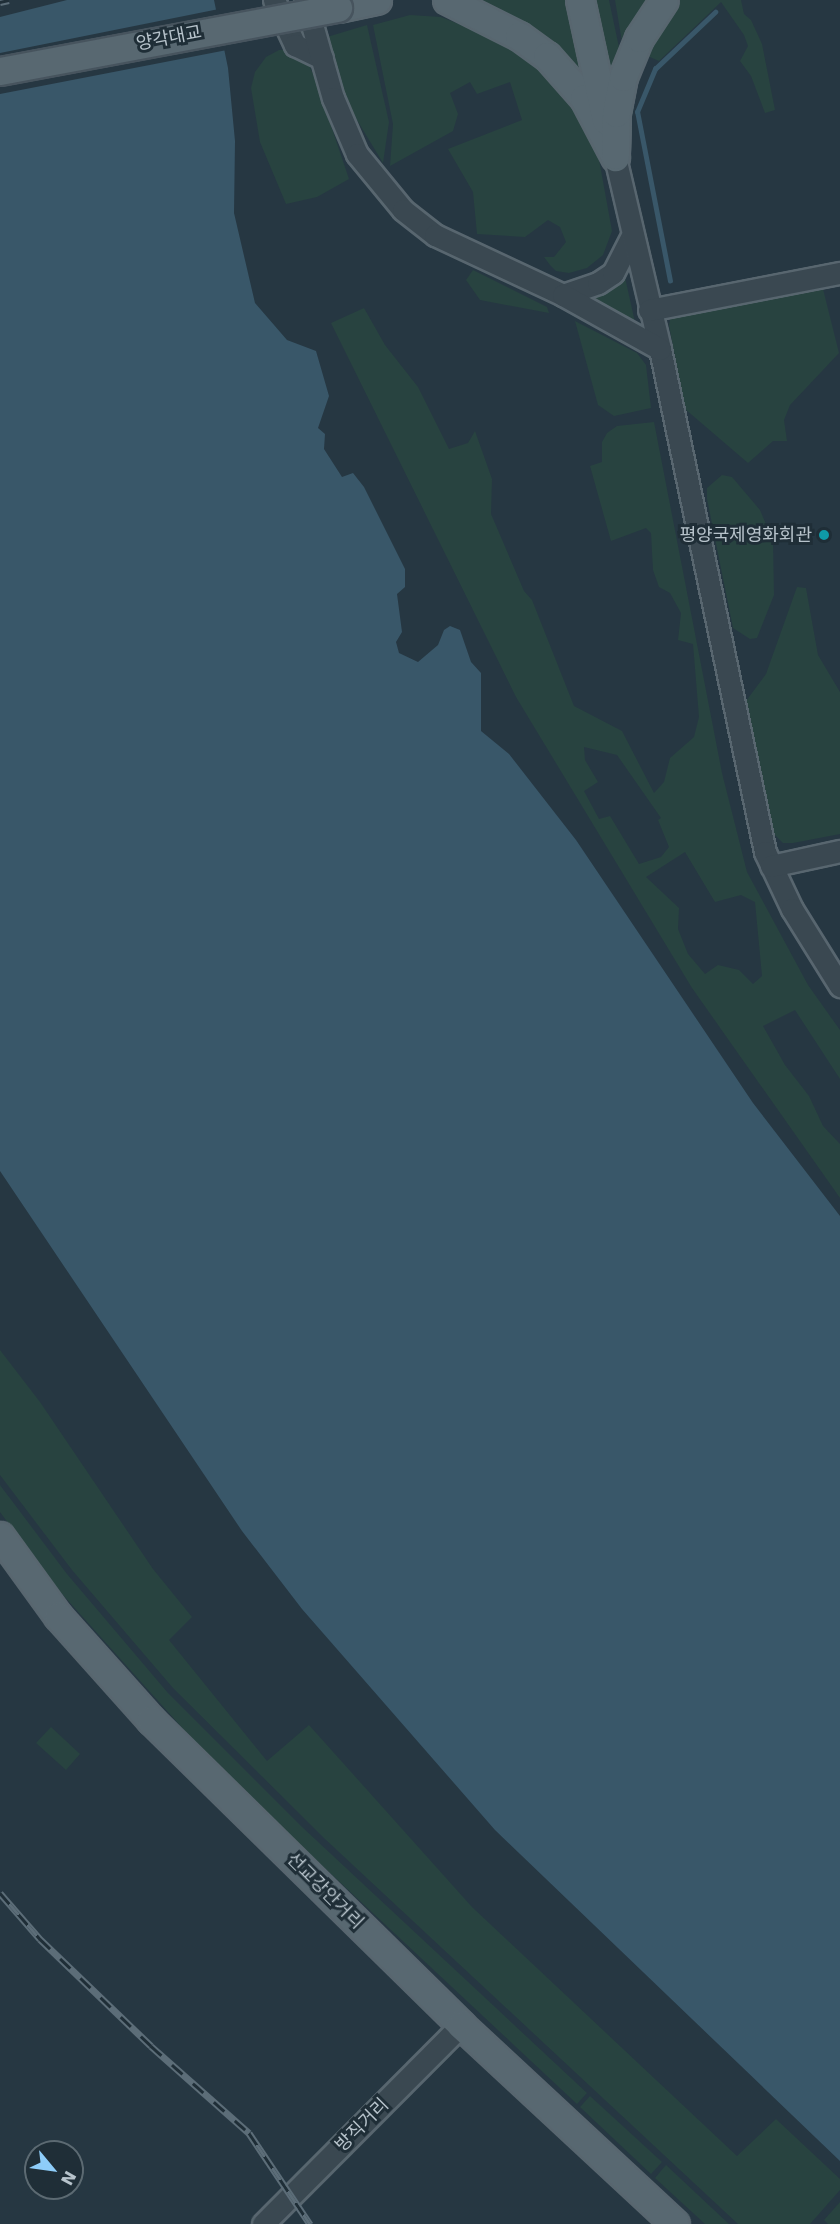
<!DOCTYPE html>
<meta charset="utf-8">
<style>
body{margin:0}
#map{position:relative;width:840px;height:2224px;overflow:hidden;background:#263742;font-family:"DejaVu Sans","Noto Sans KR",sans-serif}
div>[style]{position:absolute}
.green>*{inset:0;background:#284340}
.water>*{inset:0;background:#395769}
.pier>*{inset:0;background:#263742}
.stream>*{height:4.5px;margin:-2.25px;padding:0 2.25px;transform-origin:2.25px;border-radius:2.25px;background:#395769}
.roads{filter:drop-shadow(2px 0 #58666f) drop-shadow(-2px 0 #58666f) drop-shadow(0 2px #58666f) drop-shadow(0 -2px #58666f)}
.minor>*{height:21px;margin:-10.5px;padding:0 10.5px;transform-origin:10.5px;border-radius:10.5px;background:#3a4851}
.major>*{height:27px;margin:-13.5px;padding:0 13.5px;transform-origin:13.5px;border-radius:13.5px;background:#586871}
.rail>*{height:7px;margin-top:-3.5px;transform-origin:0;background:repeating-linear-gradient(90deg,#1f2e37 0 14px,#5c6d78 0 28px);box-sizing:border-box;border-block:2px solid #5c6d78}
.bridges{filter:drop-shadow(2px 0 #47545e) drop-shadow(-2px 0 #47545e) drop-shadow(0 2px #47545e) drop-shadow(0 -2px #47545e)}
.major-bridge>*{height:27px;margin:-13.5px;padding:0 13.5px;transform-origin:13.5px;border-radius:13.5px;background:#586871}
.dots>*{width:16px;height:16px;translate:-50% -50%;box-sizing:border-box;border:3px solid #1f2e37;border-radius:50%}
span{translate:-50% -50%;white-space:nowrap;text-align:center;line-height:1.15;-webkit-text-stroke:6px #1f2e37;paint-order:stroke}
.street-label{font-size:18px;color:#b7c3cb}
.poi-label{font-size:18px;color:#b7c3cb}
.right{translate:-100% -50%;text-align:right}
.north{position:absolute;left:24px;top:2140px;width:60px;height:60px;box-sizing:border-box;background:#1f2e37;border:2px solid #5c6a72;border-radius:50%;rotate:119deg;font-size:16px;font-weight:700;line-height:24px;text-align:center;color:#b7c3cb}
.north::after{content:'';display:block;margin:auto;width:21px;height:27px;background:#8ecdf9;clip-path:polygon(50% 0,100% 100%,50% 72%,0 100%)}
</style>
<div id="map">
<div class="green">
<i style="clip-path:polygon(473px 0,572px 0,583px 77px,525px 25px)"></i>
<i style="clip-path:polygon(588px 0,609px 0,620px 52px,614px 74px,609px 74px)"></i>
<i style="clip-path:polygon(615px 0,646px 0,622px 42px)"></i>
<i style="clip-path:polygon(679px 0,741px 0,744px 14px,751px 20px,762px 44px,775px 110px,765px 113px,751px 76px,740px 61px,748px 46px,744px 35px,721px 2px,659px 61px,643px 54px)"></i>
<i style="clip-path:polygon(410px 15px,441px 17px,512px 45px,542px 69px,566px 97px,598px 154px,612px 231px,603px 255px,587px 268px,569px 273px,556px 271px,550px 265px,544px 257px,554px 257px,566px 242px,560px 227px,548px 220px,525px 237px,477px 234px,473px 192px,448px 149px,522px 120px,510px 82px,477px 94px,470px 82px,450px 93px,458px 114px,453px 131px,390px 166px,393px 124px,373px 25px)"></i>
<i style="clip-path:polygon(367px 25px,389px 122px,383px 163px,346px 102px,327px 37px)"></i>
<i style="clip-path:polygon(294px 49px,306px 59px,315px 78px,349px 179px,317px 197px,286px 204px,260px 142px,251px 88px,255px 72px,266px 57px,279px 50px)"></i>
<i style="clip-path:polygon(473px 270px,547px 307px,549px 313px,480px 300px,466px 280px)"></i>
<i style="clip-path:polygon(624px 273px,635px 322px,586px 297px)"></i>
<i style="clip-path:polygon(822px 285px,839px 353px,790px 405px,784px 420px,787px 441px,773px 441px,748px 463px,685px 409px,669px 325px,671px 316px)"></i>
<i style="clip-path:polygon(evenodd,364px 308px,385px 345px,418px 387px,449px 449px,468px 443px,475px 431px,492px 479px,491px 514px,524px 591px,532px 600px,574px 706px,622px 731px,654px 793px,664px 782px,670px 758px,694px 737px,699px 717px,693px 644px,678px 640px,681px 613px,670px 593px,659px 587px,653px 570px,651px 533px,646px 528px,611px 541px,590px 466px,602px 462px,602px 442px,607px 433px,617px 426px,654px 422px,722px 773px,747px 872px,808px 985px,840px 1030px,840px 1079px,795px 1010px,763px 1026px,785px 1065px,809px 1096px,823px 1126px,840px 1144px,840px 1198px,692px 988px,516px 697px,331px 323px,364px 308px,584px 747px,617px 755px,661px 818px,658px 820px,669px 847px,661px 857px,639px 864px,610px 816px,599px 819px,584px 791px,598px 782px,585px 760px,584px 747px,364px 308px,685px 852px,715px 902px,741px 895px,755px 902px,762px 976px,753px 984px,739px 970px,718px 965px,705px 974px,688px 954px,678px 929px,679px 908px,646px 877px,685px 852px)"></i>
<i style="clip-path:polygon(575px 321px,637px 353px,646px 365px,651px 408px,614px 416px,598px 405px)"></i>
<i style="clip-path:polygon(722px 475px,732px 477px,760px 510px,773px 541px,774px 595px,757px 638px,750px 639px,733px 628px,707px 499px,707px 488px)"></i>
<i style="clip-path:polygon(797px 587px,806px 588px,818px 655px,840px 692px,840px 834px,793px 843px,783px 843px,772px 832px,746px 701px,766px 674px)"></i>
<i style="clip-path:polygon(0 1350px,40px 1402px,153px 1569px,192px 1617px,169px 1640px,267px 1761px,309px 1725px,472px 1907px,737px 2156px,776px 2119px,840px 2179px,840px 2190px,810px 2224px,738px 2224px,325px 1839px,173px 1688px,72px 1570px,0 1475px)"></i>
<i style="clip-path:polygon(0 1485px,67px 1574px,168px 1693px,301px 1826px,587px 2093px,577px 2104px,221px 1771px,54px 1585px,0 1512px)"></i>
<i style="clip-path:polygon(51px 1727px,80px 1754px,66px 1770px,36px 1743px)"></i>
<i style="clip-path:polygon(590px 2096px,662px 2162px,651px 2174px,580px 2107px)"></i>
<i style="clip-path:polygon(666px 2165px,729px 2224px,705px 2224px,655px 2178px)"></i>
<i style="clip-path:polygon(840px 2202px,840px 2224px,828px 2224px,824px 2220px)"></i>
</div>
<div class="water">
<i style="clip-path:polygon(0 0,214px 0,228px 68px,235px 141px,234px 213px,255px 303px,287px 340px,316px 351px,329px 396px,318px 428px,325px 434px,324px 449px,342px 477px,353px 473px,364px 487px,405px 569px,405px 587px,397px 594px,402px 632px,396px 642px,399px 653px,418px 662px,438px 645px,444px 630px,450px 626px,460px 630px,471px 662px,481px 673px,481px 731px,509px 754px,576px 840px,753px 1103px,840px 1216px,840px 2161px,495px 1830px,302px 1609px,242px 1531px,0 1171px)"></i>
</div>
<div class="pier">
<i style="clip-path:polygon(0 0,67px 0,0 17px)"></i>
<i style="clip-path:polygon(219px 9px,227px 50px,0 94px,0 53px)"></i>
</div>
<div class="stream">
<i style="left:670px;top:281px;width:172px;rotate:-101deg"></i>
<i style="left:637px;top:112px;width:47px;rotate:-67.3deg"></i>
<i style="left:655px;top:69px;width:83px;rotate:-43.5deg"></i>
</div>
<div class="roads">
<div class="minor">
<i style="left:274px;top:0;width:50px;rotate:65deg"></i>
<i style="left:295px;top:45px;width:30px;rotate:26deg"></i>
<i style="left:305px;top:0;width:102px;rotate:74.1deg"></i>
<i style="left:333px;top:98px;width:61px;rotate:66.8deg"></i>
<i style="left:357px;top:154px;width:72px;rotate:50.6deg"></i>
<i style="left:403px;top:210px;width:41px;rotate:38deg"></i>
<i style="left:435px;top:235px;width:141px;rotate:25.1deg"></i>
<i style="left:563px;top:295px;width:37px;rotate:-19deg"></i>
<i style="left:598px;top:283px;width:18px;rotate:-34deg"></i>
<i style="left:613px;top:273px;width:39px;rotate:-63deg"></i>
<i style="left:615px;top:157px;width:197px;rotate:76.8deg"></i>
<i style="left:660px;top:349px;width:514px;rotate:78.21deg"></i>
<i style="left:765px;top:852px;width:63px;rotate:64.7deg"></i>
<i style="left:792px;top:909px;width:91px;rotate:58.1deg"></i>
<i style="left:563px;top:295px;width:111px;rotate:29.1deg"></i>
<i style="left:649px;top:310px;width:195px;rotate:-11deg"></i>
<i style="left:771px;top:866px;width:71px;rotate:-12.3deg"></i>
<i style="left:263px;top:2224px;width:281px;rotate:-45.1deg"></i>
</div>
<div class="major">
<i style="left:447px;top:0;width:80px;rotate:26.6deg"></i>
<i style="left:519px;top:36px;width:34px;rotate:36deg"></i>
<i style="left:547px;top:56px;width:56px;rotate:48.6deg"></i>
<i style="left:584px;top:98px;width:67px;rotate:62.3deg"></i>
<i style="left:580px;top:0;width:123px;rotate:77.8deg"></i>
<i style="left:338px;top:8px;width:40px;rotate:-12deg"></i>
<i style="left:615px;top:155px;width:42px;rotate:-88.6deg"></i>
<i style="left:616px;top:113px;width:37px;rotate:-79deg"></i>
<i style="left:623px;top:77px;width:42px;rotate:-67.7deg"></i>
<i style="left:639px;top:38px;width:45px;rotate:-56.7deg"></i>
<i style="left:0;top:1536px;width:99px;rotate:54.1deg"></i>
<i style="left:58px;top:1616px;width:140px;rotate:48.2deg"></i>
<i style="left:151px;top:1720px;width:435px;rotate:44.5deg"></i>
<i style="left:461px;top:2025px;width:292px;rotate:42.9deg"></i>
</div>
</div>
<div class="rail">
<i style="left:0;top:2px;width:9px;rotate:-13deg"></i>
<i style="left:0;top:1893px;width:61px;rotate:49deg"></i>
<i style="left:40px;top:1939px;width:154px;rotate:43.9deg"></i>
<i style="left:151px;top:2046px;width:131px;rotate:41.6deg"></i>
<i style="left:249px;top:2133px;width:110px;rotate:56.2deg"></i>
</div>
<div class="bridges">
<div class="major-bridge">
<i style="left:0;top:71px;width:344px;rotate:-10.6deg"></i>
</div>
</div>
<div class="dots">
<i style="left:824px;top:535px;background:#0f9aa8"></i>
</div>
<div class="street-label">
<span style="left:169px;top:38px;rotate:-11deg">양각대교</span>
<span style="left:325px;top:1891px;rotate:45deg">선교강안거리</span>
<span style="left:362px;top:2125px;rotate:-45deg">방직거리</span>
</div>
<div class="poi-label">
<span class="right" style="left:812px;top:535px">평양국제영화회관</span>
</div>
<div class="north">N</div>
</div>
